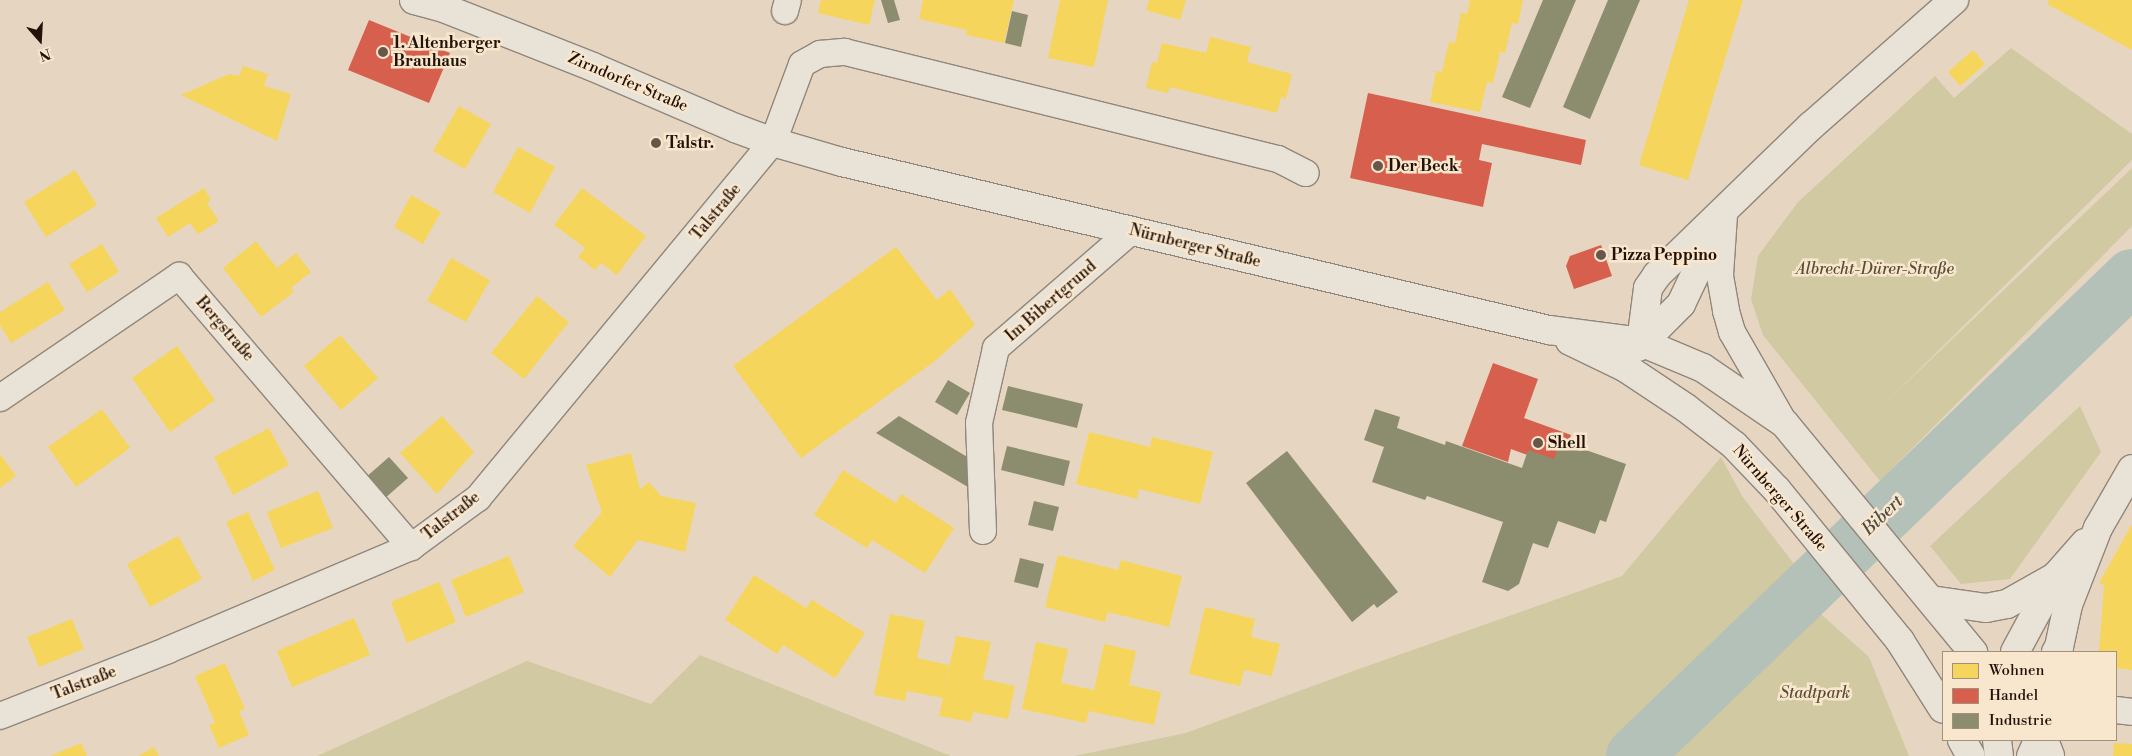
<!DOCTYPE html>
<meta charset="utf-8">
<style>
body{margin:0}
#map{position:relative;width:2132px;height:756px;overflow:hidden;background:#e6d6c1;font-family:"Libre Bodoni",serif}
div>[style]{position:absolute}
.green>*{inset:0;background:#d1c9a2}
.homes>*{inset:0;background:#f6d55c}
.shops>*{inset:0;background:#d6604d}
.industry>*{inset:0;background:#8c8c6e}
.river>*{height:56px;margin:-28px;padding:0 28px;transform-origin:28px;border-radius:28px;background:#b4c1b9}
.roads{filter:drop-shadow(1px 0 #91867a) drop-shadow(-1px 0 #91867a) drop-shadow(0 1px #91867a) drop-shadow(0 -1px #91867a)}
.street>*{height:26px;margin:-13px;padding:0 13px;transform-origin:13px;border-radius:13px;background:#e9e2d7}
.secondary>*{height:28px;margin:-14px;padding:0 14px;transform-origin:14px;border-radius:14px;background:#e9e2d7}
.dots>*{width:14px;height:14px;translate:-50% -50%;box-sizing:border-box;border:2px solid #f8e6cd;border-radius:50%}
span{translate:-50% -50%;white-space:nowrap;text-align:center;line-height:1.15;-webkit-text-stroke:5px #f8e6cd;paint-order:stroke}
.poi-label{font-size:16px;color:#231209;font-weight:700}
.left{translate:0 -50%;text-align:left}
.street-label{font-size:16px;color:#231209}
.park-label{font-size:16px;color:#5a4e36;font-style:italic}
.water-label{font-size:18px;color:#4e4c46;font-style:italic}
.legend{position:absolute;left:1942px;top:651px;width:175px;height:90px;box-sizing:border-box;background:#f8e6cd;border:1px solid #a3917f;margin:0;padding:6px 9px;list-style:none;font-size:15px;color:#231209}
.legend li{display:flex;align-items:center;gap:10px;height:25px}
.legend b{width:25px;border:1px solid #a3917f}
.north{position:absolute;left:15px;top:15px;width:50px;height:50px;-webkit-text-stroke:4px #f8e6cd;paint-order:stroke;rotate:161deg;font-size:14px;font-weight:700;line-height:20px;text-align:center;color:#231209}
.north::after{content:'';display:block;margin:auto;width:18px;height:22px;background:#231209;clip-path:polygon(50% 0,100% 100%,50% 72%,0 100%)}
</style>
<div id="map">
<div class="green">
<i style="clip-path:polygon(2011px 48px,2132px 134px,2132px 160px,1884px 404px,2132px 168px,2132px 226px,1880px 481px,1763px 335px,1751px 299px,1758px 256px,1798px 202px,1935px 76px,1954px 98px)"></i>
<i style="clip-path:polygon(2080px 406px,2101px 452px,2010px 579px,1961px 584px,1930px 546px)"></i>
<i style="clip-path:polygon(1721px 457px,1742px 496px,1820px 598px,1814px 608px,1869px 657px,1909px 756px,1657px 756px,1676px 737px,1656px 756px,1074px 756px,1186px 733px,1356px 670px,1622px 576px)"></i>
<i style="clip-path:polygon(700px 655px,951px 756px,317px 756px,527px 661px,651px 704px)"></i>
</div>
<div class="homes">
<i style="clip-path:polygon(821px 0,875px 0,869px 25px,818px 13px)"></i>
<i style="clip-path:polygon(923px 0,1014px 0,1004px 43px,966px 35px,967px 30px,919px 19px)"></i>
<i style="clip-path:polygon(1060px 0,1108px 0,1094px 67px,1048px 58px)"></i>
<i style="clip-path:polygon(1149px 0,1186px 0,1180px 20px,1146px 10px)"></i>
<i style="clip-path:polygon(1470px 0,1523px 0,1518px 24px,1512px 23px,1505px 53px,1500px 52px,1493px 83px,1487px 82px,1480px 112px,1430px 102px,1436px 71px,1442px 72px,1449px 42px,1455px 43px,1461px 13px,1467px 14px)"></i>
<i style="clip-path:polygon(1689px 0,1743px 0,1688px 180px,1639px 165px)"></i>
<i style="clip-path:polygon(2049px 0,2132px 0,2132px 50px,2047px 4px)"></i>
<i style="clip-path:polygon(1210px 37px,1251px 47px,1247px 62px,1292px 74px,1286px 99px,1281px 97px,1277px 113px,1170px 87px,1168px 93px,1146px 88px,1152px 62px,1157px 63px,1162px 43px,1206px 53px)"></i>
<i style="clip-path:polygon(1973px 50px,1985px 64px,1960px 86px,1948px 72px)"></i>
<i style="clip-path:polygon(243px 66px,268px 74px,264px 86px,291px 94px,277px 141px,181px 95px,229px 74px,239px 76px)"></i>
<i style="clip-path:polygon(459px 106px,491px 124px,465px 169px,433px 151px)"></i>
<i style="clip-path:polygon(518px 147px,555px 167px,530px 213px,493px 192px)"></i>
<i style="clip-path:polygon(75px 170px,97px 205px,46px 237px,24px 202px)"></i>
<i style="clip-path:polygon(204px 188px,211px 200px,207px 203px,219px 221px,198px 234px,190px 223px,168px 237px,156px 218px)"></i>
<i style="clip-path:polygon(582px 188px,646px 236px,617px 275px,601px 263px,595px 270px,578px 257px,585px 248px,554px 225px)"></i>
<i style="clip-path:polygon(411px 195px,441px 212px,423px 244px,394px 227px)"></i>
<i style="clip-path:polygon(256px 241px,277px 268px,296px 253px,311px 272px,291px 288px,294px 292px,261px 317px,223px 268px)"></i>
<i style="clip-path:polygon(102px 244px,119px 272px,87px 292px,69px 264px)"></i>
<i style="clip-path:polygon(896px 247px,937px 300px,950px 289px,975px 325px,935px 361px,801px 458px,733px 366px)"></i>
<i style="clip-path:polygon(451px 258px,490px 280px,466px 322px,427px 301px)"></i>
<i style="clip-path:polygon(48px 282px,65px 310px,11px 343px,0 325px,0 312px)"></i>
<i style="clip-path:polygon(537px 296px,569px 322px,524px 379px,491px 353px)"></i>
<i style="clip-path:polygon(340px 335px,378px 378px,341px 410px,304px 366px)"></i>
<i style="clip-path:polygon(177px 346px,215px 400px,170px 432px,132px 378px)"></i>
<i style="clip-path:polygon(102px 409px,130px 448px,76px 487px,48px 447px)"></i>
<i style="clip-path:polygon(442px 416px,474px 452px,437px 494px,400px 453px)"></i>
<i style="clip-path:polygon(269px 428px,289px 465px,233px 495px,214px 457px)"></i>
<i style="clip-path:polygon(1089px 432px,1150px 447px,1152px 437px,1213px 452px,1200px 504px,1139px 489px,1137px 499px,1076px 484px)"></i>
<i style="clip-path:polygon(631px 453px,640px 489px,649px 482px,661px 496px,696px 503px,685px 552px,638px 540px,610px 577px,573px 546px,602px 512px,586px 465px)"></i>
<i style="clip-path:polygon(0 454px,16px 476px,0 488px)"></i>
<i style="clip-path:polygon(843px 470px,896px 503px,901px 494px,954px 528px,925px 573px,872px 540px,867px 548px,814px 515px)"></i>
<i style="clip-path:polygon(318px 491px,333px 528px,281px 548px,267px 512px)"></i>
<i style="clip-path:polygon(248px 512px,275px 570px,253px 581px,226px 522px)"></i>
<i style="clip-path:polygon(2132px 524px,2132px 670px,2116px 668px,2116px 652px,2099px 652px,2104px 585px,2099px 583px)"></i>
<i style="clip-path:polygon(178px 536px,202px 579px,150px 607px,127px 564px)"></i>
<i style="clip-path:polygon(1058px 555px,1118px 570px,1121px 560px,1182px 576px,1169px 627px,1108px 612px,1105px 622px,1045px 607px)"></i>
<i style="clip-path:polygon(509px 556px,524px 592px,466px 617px,451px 580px)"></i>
<i style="clip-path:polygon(754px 575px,806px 608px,812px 600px,865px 633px,835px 678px,783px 645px,777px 654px,725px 620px)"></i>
<i style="clip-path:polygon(439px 582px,456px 622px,407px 643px,391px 602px)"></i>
<i style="clip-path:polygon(1205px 607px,1255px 619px,1251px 637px,1280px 644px,1272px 676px,1244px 670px,1240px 686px,1189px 674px)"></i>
<i style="clip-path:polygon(890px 614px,925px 621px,917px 658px,949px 665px,943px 695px,956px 636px,991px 642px,983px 679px,1015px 686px,1008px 719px,973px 712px,971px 722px,939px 716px,943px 698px,907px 691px,905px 701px,874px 695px)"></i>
<i style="clip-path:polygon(354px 618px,370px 655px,292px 687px,277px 651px)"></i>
<i style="clip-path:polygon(72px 619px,84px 649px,39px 667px,27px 637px)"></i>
<i style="clip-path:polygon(1036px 642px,1068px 649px,1061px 683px,1094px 690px,1104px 644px,1136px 651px,1129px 685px,1161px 692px,1154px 725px,1089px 711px,1086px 723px,1022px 709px)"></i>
<i style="clip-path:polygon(225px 663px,245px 709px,239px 711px,249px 735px,219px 748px,209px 725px,215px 723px,195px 676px)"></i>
<i style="clip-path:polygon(81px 743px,87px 756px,50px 756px)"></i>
<i style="clip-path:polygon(2114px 743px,2132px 744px,2132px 756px,2113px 756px)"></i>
<i style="clip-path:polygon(154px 747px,159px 756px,138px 756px)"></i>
</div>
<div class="shops">
<i style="clip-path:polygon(369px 20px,450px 53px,429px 103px,348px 70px)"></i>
<i style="clip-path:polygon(1368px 93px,1586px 140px,1581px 165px,1482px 144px,1479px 160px,1492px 163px,1483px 207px,1350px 178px)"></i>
<i style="clip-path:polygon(1601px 245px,1612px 276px,1574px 289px,1566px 266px,1570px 256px)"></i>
<i style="clip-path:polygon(1493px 363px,1538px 379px,1524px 418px,1571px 435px,1560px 467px,1511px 449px,1508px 462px,1462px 446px)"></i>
</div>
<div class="industry">
<i style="clip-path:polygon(881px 0,894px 0,900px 20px,888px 23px)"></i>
<i style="clip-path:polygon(1543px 0,1576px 0,1530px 108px,1502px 97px)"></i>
<i style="clip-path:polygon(1608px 0,1640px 0,1590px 119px,1563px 107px)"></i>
<i style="clip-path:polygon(1012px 11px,1028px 15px,1021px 47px,1005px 43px)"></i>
<i style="clip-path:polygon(948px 380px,970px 393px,957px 415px,935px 402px)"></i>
<i style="clip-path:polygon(1008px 386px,1083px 404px,1077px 428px,1002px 410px)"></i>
<i style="clip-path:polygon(1375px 409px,1400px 417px,1397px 428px,1445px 445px,1446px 441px,1522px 468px,1528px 450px,1554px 459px,1560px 441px,1626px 464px,1606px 522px,1600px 520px,1595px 534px,1558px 521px,1548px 548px,1533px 543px,1519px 584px,1508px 591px,1482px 582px,1503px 522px,1427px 496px,1425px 500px,1372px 482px,1384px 447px,1364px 440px)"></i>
<i style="clip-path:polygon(899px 416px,969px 458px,968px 487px,876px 433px)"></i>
<i style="clip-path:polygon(1007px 446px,1070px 461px,1064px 486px,1001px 470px)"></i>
<i style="clip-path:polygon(1287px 451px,1398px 592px,1377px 608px,1374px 604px,1352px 622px,1246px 483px)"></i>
<i style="clip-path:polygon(389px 457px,408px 478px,384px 499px,365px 478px)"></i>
<i style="clip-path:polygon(1034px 501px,1059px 507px,1053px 531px,1028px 525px)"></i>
<i style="clip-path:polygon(1020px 558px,1044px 564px,1038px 588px,1014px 582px)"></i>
</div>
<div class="river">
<i style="left:1634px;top:756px;width:691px;rotate:-43.89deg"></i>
</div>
<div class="roads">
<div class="street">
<i style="left:785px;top:11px;width:11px;rotate:-75deg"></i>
<i style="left:1724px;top:215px;width:61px;rotate:93.8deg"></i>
<i style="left:1720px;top:276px;width:36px;rotate:80deg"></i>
<i style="left:1726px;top:311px;width:22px;rotate:74deg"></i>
<i style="left:1732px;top:332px;width:106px;rotate:60.1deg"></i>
<i style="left:0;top:398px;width:217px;rotate:-34.3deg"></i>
<i style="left:179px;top:276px;width:357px;rotate:49.4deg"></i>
<i style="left:983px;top:531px;width:108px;rotate:-92.1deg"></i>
<i style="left:979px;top:423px;width:77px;rotate:-77.2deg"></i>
<i style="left:996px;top:348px;width:180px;rotate:-40.9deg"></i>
<i style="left:2116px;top:710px;width:16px;rotate:7deg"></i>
<i style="left:0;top:716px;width:180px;rotate:-21.4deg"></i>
<i style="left:168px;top:650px;width:264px;rotate:-23deg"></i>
<i style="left:411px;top:547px;width:83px;rotate:-36.2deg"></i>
<i style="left:478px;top:498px;width:462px;rotate:-50.4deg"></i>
<i style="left:773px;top:142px;width:83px;rotate:-69.6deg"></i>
<i style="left:802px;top:64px;width:21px;rotate:-29deg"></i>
<i style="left:820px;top:54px;width:25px;rotate:-5deg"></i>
<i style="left:845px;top:52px;width:446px;rotate:13.9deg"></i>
<i style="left:1278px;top:159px;width:31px;rotate:27deg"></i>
<i style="left:2030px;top:756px;width:17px;rotate:-66deg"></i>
</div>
<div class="secondary">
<i style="left:414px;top:0;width:28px;rotate:15deg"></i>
<i style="left:441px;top:7px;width:163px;rotate:21.5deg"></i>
<i style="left:593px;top:67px;width:155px;rotate:23.2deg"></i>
<i style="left:735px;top:128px;width:40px;rotate:20.2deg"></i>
<i style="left:773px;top:142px;width:72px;rotate:16.2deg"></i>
<i style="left:842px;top:162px;width:727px;rotate:13.37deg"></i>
<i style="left:1549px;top:330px;width:93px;rotate:7.4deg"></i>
<i style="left:1641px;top:342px;width:67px;rotate:22.8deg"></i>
<i style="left:1703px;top:368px;width:99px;rotate:34.3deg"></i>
<i style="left:1785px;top:424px;width:296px;rotate:50.5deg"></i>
<i style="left:1570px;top:341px;width:62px;rotate:25.7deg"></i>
<i style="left:1626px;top:368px;width:72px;rotate:33.7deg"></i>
<i style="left:1686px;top:408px;width:61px;rotate:37.6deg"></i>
<i style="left:1734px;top:445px;width:62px;rotate:46.3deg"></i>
<i style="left:1777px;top:490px;width:195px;rotate:50.8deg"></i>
<i style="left:1900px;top:641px;width:80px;rotate:57.7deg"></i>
<i style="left:1641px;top:342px;width:54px;rotate:-82.6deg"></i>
<i style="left:1648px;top:288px;width:16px;rotate:-55deg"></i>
<i style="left:1657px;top:275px;width:214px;rotate:-44.1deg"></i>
<i style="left:1811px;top:126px;width:191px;rotate:-41.4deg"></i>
<i style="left:1638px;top:347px;width:61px;rotate:-45deg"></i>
<i style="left:1681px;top:304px;width:86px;rotate:-64.6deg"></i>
<i style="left:1931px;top:600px;width:56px;rotate:8.3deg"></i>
<i style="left:1986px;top:608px;width:21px;rotate:-11deg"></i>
<i style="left:2007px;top:604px;width:55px;rotate:-29.4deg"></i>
<i style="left:2015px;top:652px;width:86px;rotate:-61.7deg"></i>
<i style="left:2056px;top:576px;width:44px;rotate:-48.7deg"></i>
<i style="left:2056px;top:652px;width:6px;rotate:-59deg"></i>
<i style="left:2059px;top:647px;width:43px;rotate:-77.9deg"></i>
<i style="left:2068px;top:605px;width:83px;rotate:-68.7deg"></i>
<i style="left:2098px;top:528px;width:68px;rotate:-60deg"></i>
<i style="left:1962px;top:740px;width:18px;rotate:61deg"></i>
<i style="left:1997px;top:740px;width:16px;rotate:83deg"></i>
<i style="left:2044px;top:740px;width:17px;rotate:69deg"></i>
</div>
</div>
<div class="dots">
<i style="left:383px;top:52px;background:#675749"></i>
<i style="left:656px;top:143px;background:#675749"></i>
<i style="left:1378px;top:166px;background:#675749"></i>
<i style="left:1601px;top:255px;background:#675749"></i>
<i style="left:1538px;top:443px;background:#675749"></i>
</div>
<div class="poi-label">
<span class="left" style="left:393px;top:52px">1. Altenberger<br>Brauhaus</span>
<span class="left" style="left:666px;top:143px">Talstr.</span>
<span class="left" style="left:1388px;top:166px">Der Beck</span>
<span class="left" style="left:1611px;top:255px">Pizza Peppino</span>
<span class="left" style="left:1548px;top:443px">Shell</span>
</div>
<div class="street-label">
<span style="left:628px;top:82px;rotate:23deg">Zirndorfer Straße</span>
<span style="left:716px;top:212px;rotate:-50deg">Talstraße</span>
<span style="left:1195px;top:246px;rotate:14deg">Nürnberger Straße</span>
<span style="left:1051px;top:301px;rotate:-41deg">Im Bibertgrund</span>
<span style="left:225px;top:329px;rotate:49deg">Bergstraße</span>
<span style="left:1780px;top:498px;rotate:49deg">Nürnberger Straße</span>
<span style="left:451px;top:516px;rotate:-38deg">Talstraße</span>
<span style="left:84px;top:683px;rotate:-21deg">Talstraße</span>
</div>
<div class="park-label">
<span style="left:1875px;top:269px">Albrecht-Dürer-Straße</span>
<span style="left:1815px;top:693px">Stadtpark</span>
</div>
<div class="water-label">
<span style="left:1883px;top:516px;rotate:-44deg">Bibert</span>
</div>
<ul class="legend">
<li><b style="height:14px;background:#f6d55c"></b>Wohnen</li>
<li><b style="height:14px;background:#d6604d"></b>Handel</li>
<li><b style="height:14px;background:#8c8c6e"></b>Industrie</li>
</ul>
<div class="north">N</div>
</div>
